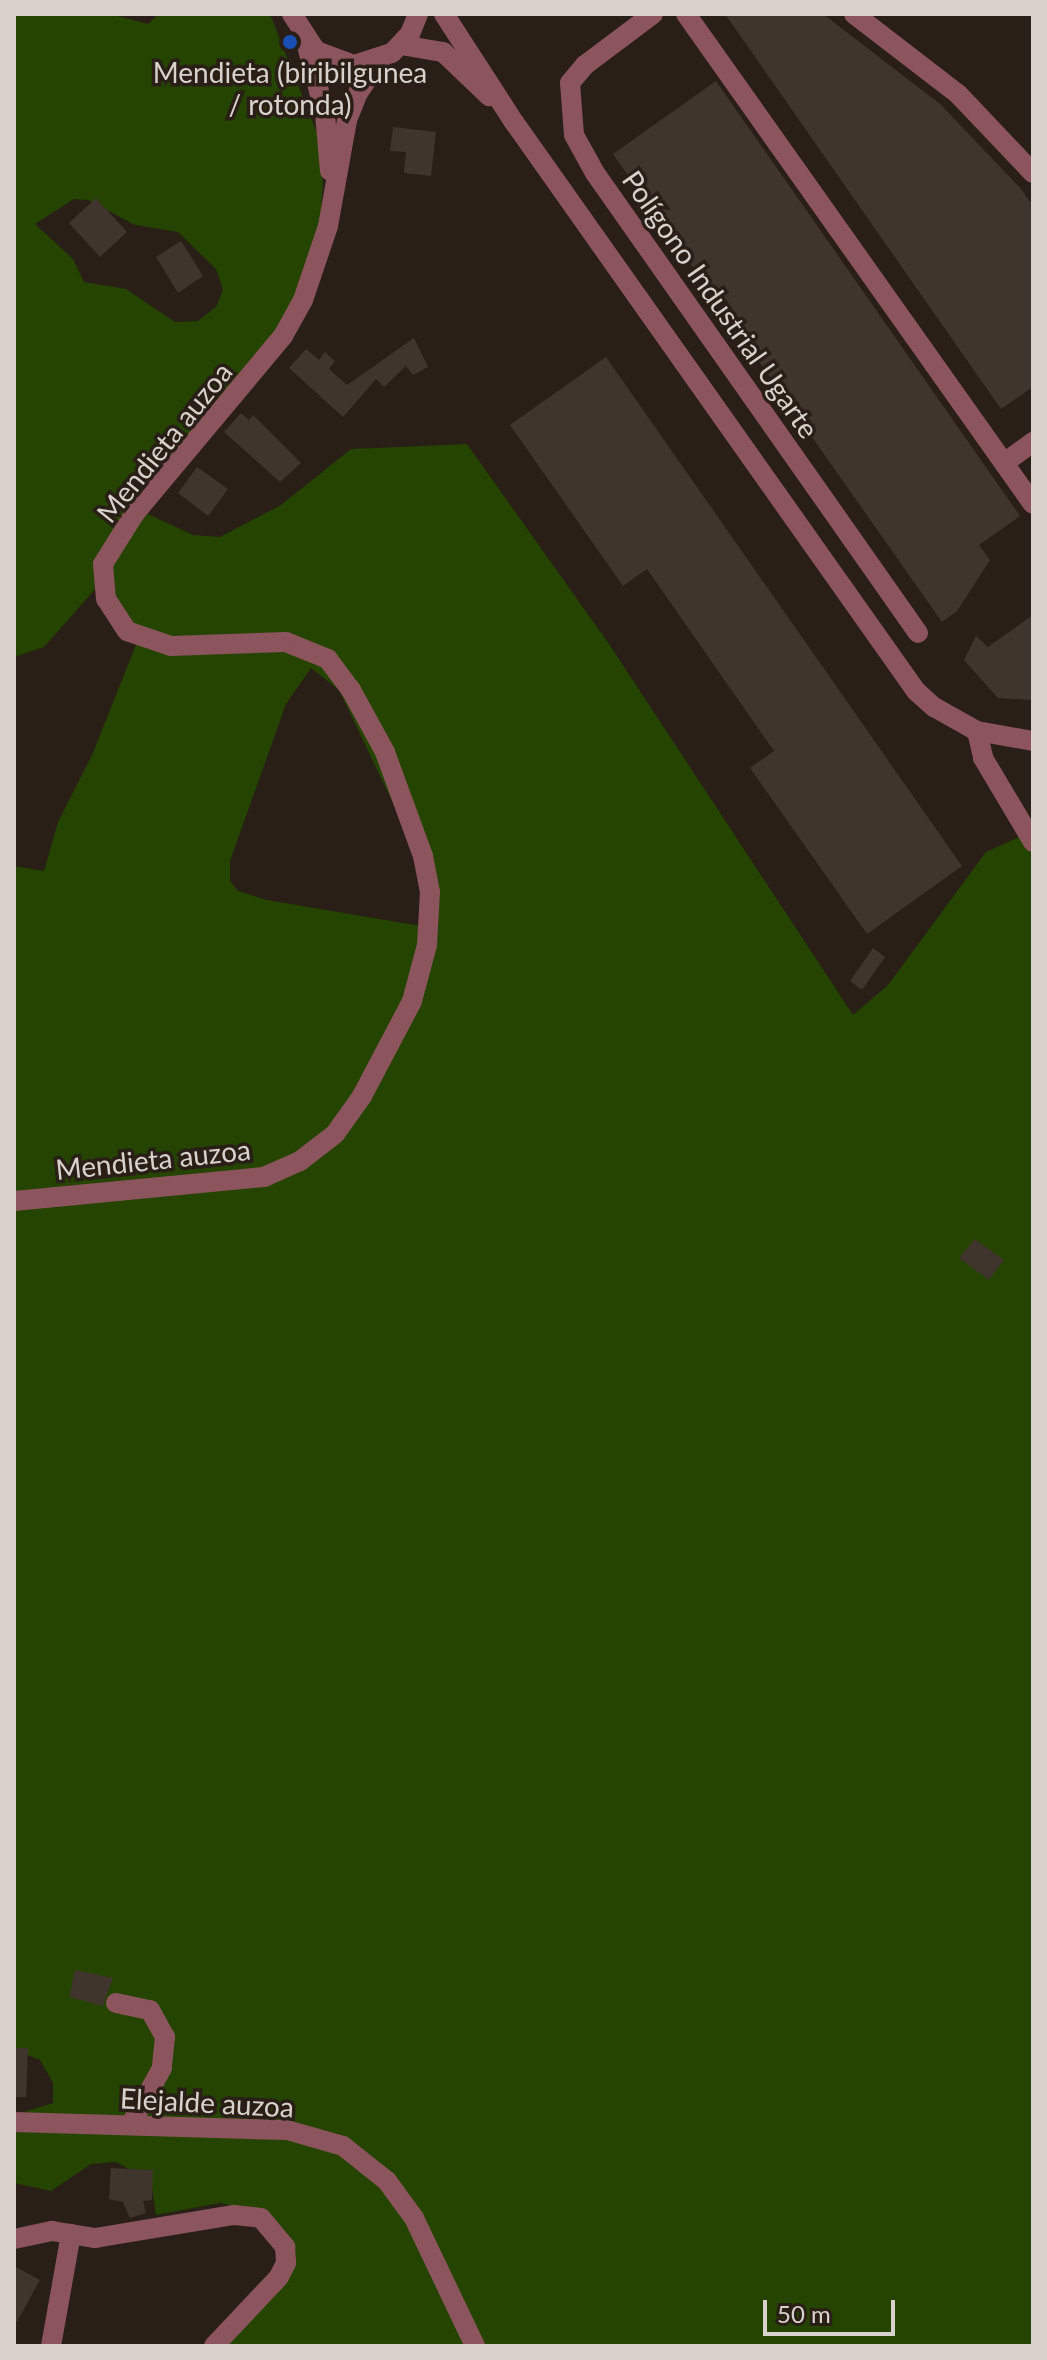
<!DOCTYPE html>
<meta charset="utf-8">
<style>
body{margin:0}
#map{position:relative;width:1047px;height:2360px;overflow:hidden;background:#291f16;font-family:Lato,sans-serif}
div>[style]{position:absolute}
.green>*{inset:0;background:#244400}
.building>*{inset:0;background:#40352c}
.minor>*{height:20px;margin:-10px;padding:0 10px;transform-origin:10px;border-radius:10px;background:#8c545c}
.dots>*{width:22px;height:22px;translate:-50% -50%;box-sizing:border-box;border:4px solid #291f16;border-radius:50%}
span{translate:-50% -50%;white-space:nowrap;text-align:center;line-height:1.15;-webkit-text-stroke:7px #291f16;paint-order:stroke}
.poi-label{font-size:28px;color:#d9d2cc}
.street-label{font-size:28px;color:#d9d2cc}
.frame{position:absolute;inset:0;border:16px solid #d9d2cc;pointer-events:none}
.scale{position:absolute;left:763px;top:2300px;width:132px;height:36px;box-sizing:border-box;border:4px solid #d9d2cc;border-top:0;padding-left:10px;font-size:24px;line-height:28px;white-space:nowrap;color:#d9d2cc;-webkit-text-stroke:6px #291f16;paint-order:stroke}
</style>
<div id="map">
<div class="green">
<i style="clip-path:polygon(evenodd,14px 14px,110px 14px,148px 24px,159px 14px,270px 14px,317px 133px,323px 183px,320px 224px,283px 329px,144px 498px,148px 514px,193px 535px,220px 537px,281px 505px,351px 449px,467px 444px,609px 644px,853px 1015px,888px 985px,986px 852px,1017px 838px,1033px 822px,1033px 2346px,222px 2346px,293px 2263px,262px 2213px,220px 2203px,156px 2215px,151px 2181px,116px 2162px,91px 2164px,51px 2191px,14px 2183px,14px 2115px,53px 2103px,53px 2083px,40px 2060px,14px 2050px,14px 866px,44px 871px,58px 822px,92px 755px,137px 642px,97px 587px,44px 647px,14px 657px,14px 14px,74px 199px,88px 200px,135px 225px,178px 232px,216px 269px,223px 290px,216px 307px,198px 321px,175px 322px,126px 289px,84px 282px,73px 259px,35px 224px,74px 199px,14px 14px,311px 668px,339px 690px,404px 826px,417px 866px,424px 913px,421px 926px,267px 900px,238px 891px,230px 881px,230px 861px,286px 704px,311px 668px)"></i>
</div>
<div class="building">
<i style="clip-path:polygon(725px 14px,823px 14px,940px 104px,1021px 189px,1033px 206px,1033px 387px,1001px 409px)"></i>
<i style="clip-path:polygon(716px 81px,1020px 516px,979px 545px,990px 560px,957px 611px,942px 622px,613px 154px)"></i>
<i style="clip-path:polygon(393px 127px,436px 132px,431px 176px,404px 173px,406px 152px,390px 151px)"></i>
<i style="clip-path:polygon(96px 198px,127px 232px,100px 257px,69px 223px)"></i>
<i style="clip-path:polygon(181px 241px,203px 276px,178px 293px,156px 257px)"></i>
<i style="clip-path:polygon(414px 338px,428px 367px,413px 375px,406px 366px,384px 387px,376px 379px,343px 417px,289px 368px,306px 349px,319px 360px,325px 352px,335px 361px,329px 369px,347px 385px)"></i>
<i style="clip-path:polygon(606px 357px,962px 866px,867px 934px,750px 768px,774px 751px,647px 569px,623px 586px,510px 425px)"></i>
<i style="clip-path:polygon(241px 413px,249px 420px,253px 415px,301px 463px,280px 482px,224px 432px)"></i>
<i style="clip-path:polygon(197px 467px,228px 489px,208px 516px,178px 493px)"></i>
<i style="clip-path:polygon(1033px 615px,1033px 700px,998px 698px,964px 660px,976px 636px,988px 647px)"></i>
<i style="clip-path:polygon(873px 948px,885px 957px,862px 990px,850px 981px)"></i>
<i style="clip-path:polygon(975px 1239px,1004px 1260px,989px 1280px,959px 1258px)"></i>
<i style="clip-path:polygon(75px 1970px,113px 1978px,103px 2006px,69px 1997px)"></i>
<i style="clip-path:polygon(14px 2048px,28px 2048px,26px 2097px,14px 2097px)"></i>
<i style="clip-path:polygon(111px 2168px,153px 2170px,152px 2200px,143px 2201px,146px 2213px,130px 2218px,123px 2202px,109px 2199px)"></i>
<i style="clip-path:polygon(14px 2266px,40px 2280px,14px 2327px)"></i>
</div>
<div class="minor">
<i style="left:292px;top:14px;width:44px;rotate:57deg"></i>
<i style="left:316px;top:51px;width:40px;rotate:20.2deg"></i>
<i style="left:354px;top:65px;width:40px;rotate:-18deg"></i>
<i style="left:392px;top:53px;width:26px;rotate:-47deg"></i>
<i style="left:410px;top:34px;width:22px;rotate:-68deg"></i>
<i style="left:444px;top:14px;width:129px;rotate:57.1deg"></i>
<i style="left:514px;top:122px;width:697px;rotate:54.76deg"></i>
<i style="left:916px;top:691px;width:24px;rotate:42deg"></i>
<i style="left:934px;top:707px;width:49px;rotate:29.2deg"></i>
<i style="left:977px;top:731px;width:57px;rotate:10.1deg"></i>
<i style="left:653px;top:14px;width:85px;rotate:143.1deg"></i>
<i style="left:585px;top:65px;width:23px;rotate:130deg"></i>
<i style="left:570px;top:83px;width:52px;rotate:85.6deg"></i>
<i style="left:574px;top:135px;width:43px;rotate:61.1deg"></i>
<i style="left:595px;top:173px;width:562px;rotate:54.92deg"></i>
<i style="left:686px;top:14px;width:600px;rotate:54.7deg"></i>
<i style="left:854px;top:14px;width:131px;rotate:37.6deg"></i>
<i style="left:958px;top:94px;width:109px;rotate:46.5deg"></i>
<i style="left:306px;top:42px;width:74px;rotate:75.2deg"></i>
<i style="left:325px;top:114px;width:57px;rotate:85deg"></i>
<i style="left:401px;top:45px;width:43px;rotate:9.5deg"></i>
<i style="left:443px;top:52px;width:64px;rotate:43.7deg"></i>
<i style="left:1004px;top:463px;width:36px;rotate:-36deg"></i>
<i style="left:977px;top:731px;width:28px;rotate:77deg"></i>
<i style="left:983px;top:758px;width:98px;rotate:59.2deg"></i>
<i style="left:14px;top:1201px;width:251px;rotate:-5.5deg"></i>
<i style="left:264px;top:1177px;width:39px;rotate:-24deg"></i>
<i style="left:300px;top:1161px;width:44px;rotate:-37.6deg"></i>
<i style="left:335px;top:1134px;width:47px;rotate:-54.6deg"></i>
<i style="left:362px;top:1096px;width:107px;rotate:-62.2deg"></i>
<i style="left:412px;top:1001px;width:58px;rotate:-75deg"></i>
<i style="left:427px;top:945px;width:53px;rotate:-86.8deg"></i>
<i style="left:430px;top:892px;width:37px;rotate:-101deg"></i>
<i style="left:423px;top:856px;width:111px;rotate:-110.1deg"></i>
<i style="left:385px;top:752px;width:71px;rotate:-118.7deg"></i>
<i style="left:351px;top:690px;width:39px;rotate:-127deg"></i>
<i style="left:328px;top:659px;width:45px;rotate:-158deg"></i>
<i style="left:286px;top:642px;width:115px;rotate:178deg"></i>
<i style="left:171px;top:646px;width:46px;rotate:-161.2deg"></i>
<i style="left:127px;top:631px;width:38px;rotate:-123deg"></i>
<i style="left:106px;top:599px;width:35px;rotate:-95deg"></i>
<i style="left:103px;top:564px;width:60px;rotate:-57.9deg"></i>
<i style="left:135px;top:513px;width:231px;rotate:-50.1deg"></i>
<i style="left:283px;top:336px;width:41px;rotate:-60.9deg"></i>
<i style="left:303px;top:300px;width:78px;rotate:-71.3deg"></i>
<i style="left:328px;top:226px;width:108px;rotate:-79.8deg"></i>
<i style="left:347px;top:120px;width:29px;rotate:-68deg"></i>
<i style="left:358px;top:93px;width:41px;rotate:-55.9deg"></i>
<i style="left:116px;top:2003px;width:35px;rotate:12deg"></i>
<i style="left:150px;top:2010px;width:31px;rotate:61deg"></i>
<i style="left:165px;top:2037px;width:31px;rotate:96deg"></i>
<i style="left:162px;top:2068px;width:64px;rotate:119deg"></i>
<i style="left:14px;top:2122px;width:273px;rotate:1.7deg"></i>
<i style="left:287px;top:2130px;width:58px;rotate:15.9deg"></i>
<i style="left:343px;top:2146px;width:56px;rotate:38.5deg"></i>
<i style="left:387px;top:2181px;width:46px;rotate:53.9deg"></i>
<i style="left:414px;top:2218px;width:142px;rotate:64.5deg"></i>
<i style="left:14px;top:2239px;width:39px;rotate:-12deg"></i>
<i style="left:52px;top:2231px;width:44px;rotate:9.2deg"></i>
<i style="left:95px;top:2238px;width:141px;rotate:-9.4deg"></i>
<i style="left:234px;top:2215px;width:27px;rotate:6deg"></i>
<i style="left:261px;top:2218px;width:38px;rotate:50deg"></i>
<i style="left:285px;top:2247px;width:16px;rotate:86deg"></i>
<i style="left:286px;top:2263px;width:16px;rotate:117deg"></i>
<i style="left:279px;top:2277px;width:95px;rotate:133.3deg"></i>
<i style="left:51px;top:2346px;width:114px;rotate:-79.9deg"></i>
</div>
<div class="dots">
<i style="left:290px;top:42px;background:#1a4fb4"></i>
</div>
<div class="poi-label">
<span style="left:290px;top:88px">Mendieta (biribilgunea<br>/ rotonda)</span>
</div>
<div class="street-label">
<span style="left:721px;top:304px;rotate:55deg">Polígono Industrial Ugarte</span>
<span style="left:164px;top:442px;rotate:-51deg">Mendieta auzoa</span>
<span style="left:153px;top:1159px;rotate:-6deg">Mendieta auzoa</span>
<span style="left:207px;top:2102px;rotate:3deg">Elejalde auzoa</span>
</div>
<div class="frame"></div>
<div class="scale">50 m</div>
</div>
